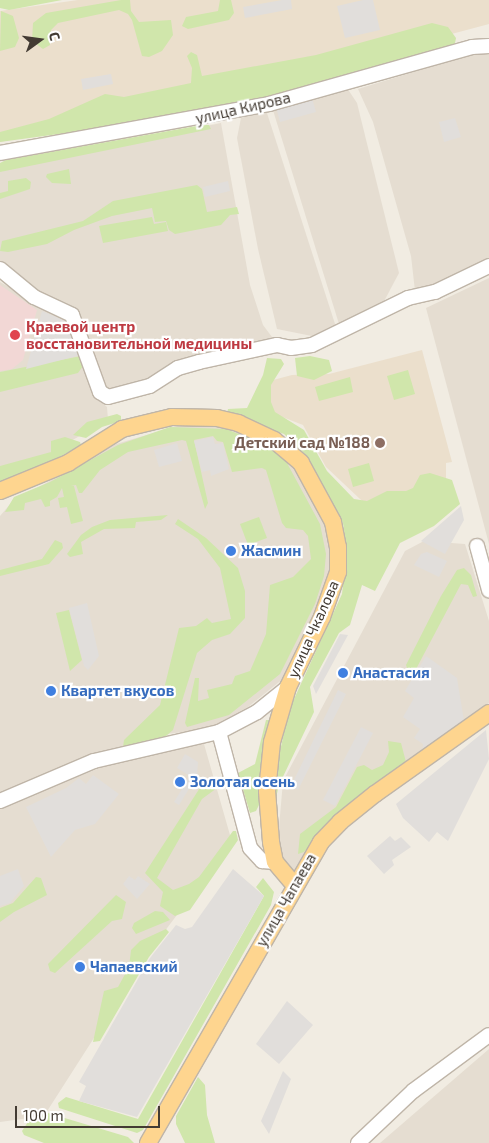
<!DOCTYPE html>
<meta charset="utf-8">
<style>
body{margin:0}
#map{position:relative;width:489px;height:1143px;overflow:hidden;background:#f1ece2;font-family:"Exo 2",sans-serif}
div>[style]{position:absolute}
.residential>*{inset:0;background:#e5ddd1}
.education>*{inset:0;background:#ebdfcc}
.medical>*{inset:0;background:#f2d7d5}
.green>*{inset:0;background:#d0e6ab}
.parking>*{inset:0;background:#e1dedb}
.roads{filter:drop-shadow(1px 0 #bfb5a8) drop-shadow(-1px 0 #bfb5a8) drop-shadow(0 1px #bfb5a8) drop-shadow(0 -1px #bfb5a8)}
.minor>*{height:14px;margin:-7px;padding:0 7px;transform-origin:7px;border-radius:7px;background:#fff}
.major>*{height:16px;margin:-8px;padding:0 8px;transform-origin:8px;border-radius:8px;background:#fed58f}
.dots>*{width:14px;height:14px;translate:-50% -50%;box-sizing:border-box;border:2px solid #fff;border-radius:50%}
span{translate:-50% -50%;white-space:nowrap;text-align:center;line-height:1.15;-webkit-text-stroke:4.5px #fff;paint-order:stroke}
.street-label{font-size:15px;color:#433b33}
.health-label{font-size:15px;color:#be3a42;font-weight:700}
.left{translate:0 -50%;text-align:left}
.education-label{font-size:15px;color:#785e54;font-weight:700}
.right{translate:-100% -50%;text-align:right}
.shop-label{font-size:15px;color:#366cbe;font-weight:700}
.north{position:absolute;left:15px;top:15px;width:50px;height:50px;-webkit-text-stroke:4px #fff;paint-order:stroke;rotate:76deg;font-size:14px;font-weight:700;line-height:20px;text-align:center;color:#433b33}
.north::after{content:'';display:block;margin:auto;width:18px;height:22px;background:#433b33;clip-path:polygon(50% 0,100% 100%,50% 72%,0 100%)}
.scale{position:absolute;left:15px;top:1106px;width:145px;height:22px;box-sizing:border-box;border:2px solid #433b33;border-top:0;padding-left:6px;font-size:15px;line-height:18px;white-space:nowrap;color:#433b33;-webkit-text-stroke:4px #fff;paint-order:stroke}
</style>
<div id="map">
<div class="residential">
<i style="clip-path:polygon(489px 49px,489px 259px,425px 291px,415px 291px,411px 256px,373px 122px,358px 89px)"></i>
<i style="clip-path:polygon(347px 88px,357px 103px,399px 273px,381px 307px,339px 324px,272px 107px)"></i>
<i style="clip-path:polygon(266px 110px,336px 327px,317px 337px,277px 329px,258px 249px,237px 138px,241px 118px)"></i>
<i style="clip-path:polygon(221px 123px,250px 285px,263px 325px,278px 345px,180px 367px,149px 388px,107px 395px,78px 315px,0 272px,0 168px)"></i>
<i style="clip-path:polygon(489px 278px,489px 544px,426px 308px)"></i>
<i style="clip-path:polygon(0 282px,69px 320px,99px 400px,107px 407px,108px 420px,0 481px)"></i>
<i style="clip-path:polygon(220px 425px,267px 441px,295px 461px,333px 539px,332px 572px,284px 678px,248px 707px,207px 729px,159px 735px,0 794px,0 516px,12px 502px,116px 444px,177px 426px)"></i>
<i style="clip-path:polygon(424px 541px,465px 544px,489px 621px,489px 703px,338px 817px,294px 872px,276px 862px,283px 781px,405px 551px)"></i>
<i style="clip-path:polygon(204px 744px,232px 842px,149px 952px,44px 1116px,0 1122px,0 807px,115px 762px,167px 748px)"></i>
<i style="clip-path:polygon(489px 1049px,489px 1143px,380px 1143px)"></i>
</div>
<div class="education">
<i style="clip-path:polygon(78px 0,489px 0,489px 24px,186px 105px,0 142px,0 11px)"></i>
<i style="clip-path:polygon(422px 350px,452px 462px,446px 463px,446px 478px,377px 515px,326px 467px,303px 425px,267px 411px,262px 383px,292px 375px,329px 374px)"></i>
</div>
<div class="medical">
<i style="clip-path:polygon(0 285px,37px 310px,23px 360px,12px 369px,0 371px)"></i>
</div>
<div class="green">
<i style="clip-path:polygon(0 0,62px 0,9px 10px,0 8px)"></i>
<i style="clip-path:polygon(121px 0,130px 0,131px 11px,139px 22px,171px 20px,173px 35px,162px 51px,149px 57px,142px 56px,132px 20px,128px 14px,119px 10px,58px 23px,51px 30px,50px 45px,43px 49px,32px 41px,33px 23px,46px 13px)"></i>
<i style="clip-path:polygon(220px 0,231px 0,234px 13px,229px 20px,188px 29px,182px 26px,186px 17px,218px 11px)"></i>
<i style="clip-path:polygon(1px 11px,13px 16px,19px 38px,15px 47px,0 51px)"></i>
<i style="clip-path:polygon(432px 23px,448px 27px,456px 38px,455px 43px,449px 48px,273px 97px,110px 127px,0 142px,0 132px,49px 119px,105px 94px,124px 97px,191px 83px,192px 68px,187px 56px,191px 52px,197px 55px,202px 76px,316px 55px)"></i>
<i style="clip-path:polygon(202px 125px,209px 125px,211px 129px,0 172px,0 163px,6px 160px)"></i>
<i style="clip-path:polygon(69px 169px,71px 184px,52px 183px,46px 177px,47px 174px)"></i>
<i style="clip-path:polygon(26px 178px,31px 182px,30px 189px,0 199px,0 193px,8px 191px,8px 181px)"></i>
<i style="clip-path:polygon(197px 185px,202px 189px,207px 212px,237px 207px,239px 214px,230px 215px,221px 225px,175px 234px,169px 230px,166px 221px,155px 222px,152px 208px,112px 216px,74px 230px,47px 244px,8px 252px,0 251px,2px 241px,83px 221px,113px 201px)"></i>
<i style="clip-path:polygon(152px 217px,154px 224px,166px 222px,168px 231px,103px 243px,99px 226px)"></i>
<i style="clip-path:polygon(81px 356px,83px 366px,78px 373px,0 392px,0 372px)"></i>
<i style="clip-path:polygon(310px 356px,329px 360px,332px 371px,314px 380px,297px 376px,295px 358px)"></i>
<i style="clip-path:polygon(267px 358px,281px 359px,284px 364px,271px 385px,271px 402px,275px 412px,304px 430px,327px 471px,354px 499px,367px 501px,387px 491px,406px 491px,413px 488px,420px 475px,430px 473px,452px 480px,460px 504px,434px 526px,400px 543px,375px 591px,362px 585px,350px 625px,339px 633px,310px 687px,314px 712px,279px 785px,275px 802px,275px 774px,289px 710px,342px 594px,347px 552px,343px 523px,307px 456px,284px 434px,227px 413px,228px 409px,247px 408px,263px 375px)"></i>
<i style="clip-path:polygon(408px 370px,415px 394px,394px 400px,387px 376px)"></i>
<i style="clip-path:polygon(350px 377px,353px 392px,319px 401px,315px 387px)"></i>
<i style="clip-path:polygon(117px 414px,121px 416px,121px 421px,102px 427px,86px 438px,73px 435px,87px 422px)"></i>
<i style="clip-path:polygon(170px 427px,226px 429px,267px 445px,279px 455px,287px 463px,320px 524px,326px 554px,324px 576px,315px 604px,280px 674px,229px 715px,187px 727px,185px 723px,195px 678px,199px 678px,198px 701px,209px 698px,207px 690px,232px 684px,235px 676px,250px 671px,266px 634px,270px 585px,293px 577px,311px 559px,308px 536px,303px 530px,286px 528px,282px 523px,266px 470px,262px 468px,232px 472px,223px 442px,217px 441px,213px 436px,194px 440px,208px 503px,205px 509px,186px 441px,182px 440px,128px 452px,100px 470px,82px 493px,79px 493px,76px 485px,71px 486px,74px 486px,83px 521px,71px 524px,67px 507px,60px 508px,58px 498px,64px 497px,62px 488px,57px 497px,50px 501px,50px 506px,45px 507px,41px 499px,25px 503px,24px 510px,5px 512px,14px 497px,50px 482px,118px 445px)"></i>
<i style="clip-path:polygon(65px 437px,80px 442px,81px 445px,47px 464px,0 482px,0 466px,51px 452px,51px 441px)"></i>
<i style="clip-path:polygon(369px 463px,374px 481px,353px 487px,348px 469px)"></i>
<i style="clip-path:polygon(168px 515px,161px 520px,136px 522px,135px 528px,104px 529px,81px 542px,83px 554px,70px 557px,67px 554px,81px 535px,92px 527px,110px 520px)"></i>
<i style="clip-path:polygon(259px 517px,267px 538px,248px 545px,240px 524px)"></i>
<i style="clip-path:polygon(178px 519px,206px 538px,238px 568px,245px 591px,245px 618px,230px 634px,212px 640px,197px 653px,173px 730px,166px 736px,123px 747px,124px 740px,160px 705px,179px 628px,196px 626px,207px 618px,212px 623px,231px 619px,220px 568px,198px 539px,175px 524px)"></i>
<i style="clip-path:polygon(55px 540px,62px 543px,63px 548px,49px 564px,0 576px,0 570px,42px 559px)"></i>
<i style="clip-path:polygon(464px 568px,471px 575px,477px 596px,473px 597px,468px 585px,461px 584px,415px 671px,407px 668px,406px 665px,441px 596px,457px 570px)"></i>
<i style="clip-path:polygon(69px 610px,82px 660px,70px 671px,56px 613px)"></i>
<i style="clip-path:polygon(266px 720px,271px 720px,261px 772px,260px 803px,256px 811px,250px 813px,238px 773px,255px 764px)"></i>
<i style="clip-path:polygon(388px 741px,401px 743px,406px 762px,329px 823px,304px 852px,298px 854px,300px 834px,336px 807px,357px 767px,364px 765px,372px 770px,383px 765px,389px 752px)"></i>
<i style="clip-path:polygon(212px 778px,217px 788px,202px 799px,157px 878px,173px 890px,189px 884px,199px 877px,233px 831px,236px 831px,238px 840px,190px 910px,175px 916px,160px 906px,163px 892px,145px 873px,205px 780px)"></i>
<i style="clip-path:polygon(36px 877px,41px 878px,47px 895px,14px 912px,0 922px,0 908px,13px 903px)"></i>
<i style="clip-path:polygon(263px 878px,274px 892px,271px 905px,143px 1130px,137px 1133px,59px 1108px,58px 1103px,66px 1097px,138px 1119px,264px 896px,256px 887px)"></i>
<i style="clip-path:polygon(116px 895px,126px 902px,122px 919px,112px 921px,55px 973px,50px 971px,48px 964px)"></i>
<i style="clip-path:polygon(155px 911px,163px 912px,170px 920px,136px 934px,132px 928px,134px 923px)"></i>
<i style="clip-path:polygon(166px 929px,169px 932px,149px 957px,100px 1041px,93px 1042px,104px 991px,118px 987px,129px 967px,131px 950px,140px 941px)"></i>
<i style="clip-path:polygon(198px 1077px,205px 1085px,207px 1115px,215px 1143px,185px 1143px,176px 1124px,176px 1116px)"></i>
<i style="clip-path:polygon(48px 1113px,128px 1137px,134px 1143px,44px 1143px,24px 1135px,22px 1131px,28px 1122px)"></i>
</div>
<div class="parking">
<i style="clip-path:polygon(282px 0,291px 0,292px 9px,245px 18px,243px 7px)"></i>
<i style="clip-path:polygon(363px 0,373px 0,380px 30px,345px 38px,337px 6px)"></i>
<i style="clip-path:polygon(111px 74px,113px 84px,83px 90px,81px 79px)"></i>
<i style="clip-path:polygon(312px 98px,316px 112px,280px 122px,276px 107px)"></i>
<i style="clip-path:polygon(455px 118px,461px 137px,444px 142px,439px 122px)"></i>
<i style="clip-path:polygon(228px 181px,230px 191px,205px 197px,203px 187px)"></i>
<i style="clip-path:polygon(42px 311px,68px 322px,81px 355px,26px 369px)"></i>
<i style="clip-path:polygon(213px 437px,215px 444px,223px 443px,229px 469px,211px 476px,210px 470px,202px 472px,194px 441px)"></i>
<i style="clip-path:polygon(177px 443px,182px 461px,159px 467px,154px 450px)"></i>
<i style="clip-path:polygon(461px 506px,464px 520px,445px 554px,421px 541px)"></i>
<i style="clip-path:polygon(427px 552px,447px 561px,439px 577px,414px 565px,421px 554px)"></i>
<i style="clip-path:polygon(87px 603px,99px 656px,88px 670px,84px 666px,69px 608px)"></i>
<i style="clip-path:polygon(340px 634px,348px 635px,316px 694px,313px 686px)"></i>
<i style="clip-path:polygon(426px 656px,457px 678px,464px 721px,422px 753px,423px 744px,414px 738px,420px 729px,403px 717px,414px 698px,405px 691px)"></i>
<i style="clip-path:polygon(338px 690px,346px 694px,298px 790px,291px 786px)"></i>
<i style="clip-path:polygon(361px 727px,373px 733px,335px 806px,323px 800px)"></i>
<i style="clip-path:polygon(486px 730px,489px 759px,448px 841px,437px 832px,429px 842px,403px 818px,396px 804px)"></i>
<i style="clip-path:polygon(185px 754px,198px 762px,197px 776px,179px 805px,174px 802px,190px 776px,177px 768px)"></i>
<i style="clip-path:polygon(93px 775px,119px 794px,95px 824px,75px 830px,51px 857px,26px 807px,66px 788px,79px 778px,86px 784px)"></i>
<i style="clip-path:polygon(390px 836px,395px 841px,401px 837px,411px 847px,392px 860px,394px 865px,384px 874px,367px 856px)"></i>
<i style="clip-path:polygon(18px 869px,24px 886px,10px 903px,0 906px,0 876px)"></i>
<i style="clip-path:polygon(233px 869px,264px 896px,137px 1117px,79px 1101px,86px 1086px,79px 1082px,150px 958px,176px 925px,185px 929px,192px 927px)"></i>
<i style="clip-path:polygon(129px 876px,135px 880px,138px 876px,150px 884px,137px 899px,123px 884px)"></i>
<i style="clip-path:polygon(287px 1001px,313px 1025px,279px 1064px,256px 1044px)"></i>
<i style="clip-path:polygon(283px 1071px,291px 1079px,269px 1134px,261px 1121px)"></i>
</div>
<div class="roads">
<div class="minor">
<i style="left:0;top:153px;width:273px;rotate:-10.3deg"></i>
<i style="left:269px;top:104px;width:211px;rotate:-15.7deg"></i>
<i style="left:472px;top:47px;width:17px;rotate:-3deg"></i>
<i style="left:0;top:269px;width:44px;rotate:39.5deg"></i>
<i style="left:34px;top:297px;width:42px;rotate:25.3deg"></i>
<i style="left:72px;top:315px;width:82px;rotate:70deg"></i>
<i style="left:100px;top:392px;width:9px;rotate:32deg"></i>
<i style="left:108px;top:397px;width:43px;rotate:-14.7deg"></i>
<i style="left:150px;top:386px;width:33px;rotate:-33deg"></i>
<i style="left:178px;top:368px;width:22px;rotate:-16deg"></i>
<i style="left:199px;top:362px;width:80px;rotate:-12.3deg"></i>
<i style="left:277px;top:345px;width:14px;rotate:12deg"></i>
<i style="left:291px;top:348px;width:21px;rotate:-8deg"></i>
<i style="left:312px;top:345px;width:107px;rotate:-26.1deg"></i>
<i style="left:408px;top:298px;width:28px;rotate:-13deg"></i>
<i style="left:435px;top:292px;width:60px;rotate:-25.7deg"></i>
<i style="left:477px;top:546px;width:46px;rotate:74.7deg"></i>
<i style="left:219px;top:732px;width:120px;rotate:75deg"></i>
<i style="left:250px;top:848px;width:18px;rotate:47deg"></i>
<i style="left:262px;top:861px;width:13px;rotate:4deg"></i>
<i style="left:0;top:801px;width:102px;rotate:-23.1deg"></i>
<i style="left:94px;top:761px;width:128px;rotate:-13.1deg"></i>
<i style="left:219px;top:732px;width:43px;rotate:-27.8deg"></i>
<i style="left:257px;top:712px;width:40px;rotate:-39deg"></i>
<i style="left:358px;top:1143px;width:76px;rotate:-43.4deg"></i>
<i style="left:413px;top:1091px;width:94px;rotate:-36.4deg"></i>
</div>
<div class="major">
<i style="left:0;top:491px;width:74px;rotate:-22.4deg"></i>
<i style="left:68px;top:463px;width:64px;rotate:-32.2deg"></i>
<i style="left:122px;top:429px;width:51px;rotate:-13.5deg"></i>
<i style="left:172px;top:417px;width:45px;rotate:1.3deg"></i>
<i style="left:217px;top:418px;width:22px;rotate:13deg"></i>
<i style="left:238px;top:423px;width:40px;rotate:25deg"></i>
<i style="left:274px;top:440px;width:35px;rotate:40deg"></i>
<i style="left:301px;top:463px;width:67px;rotate:61.5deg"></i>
<i style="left:333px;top:522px;width:25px;rotate:79deg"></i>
<i style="left:338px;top:547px;width:25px;rotate:90deg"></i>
<i style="left:338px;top:572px;width:48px;rotate:109.6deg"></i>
<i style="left:322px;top:617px;width:78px;rotate:115.9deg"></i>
<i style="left:288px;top:687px;width:57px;rotate:106.2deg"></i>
<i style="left:272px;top:742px;width:49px;rotate:95.8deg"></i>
<i style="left:267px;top:791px;width:51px;rotate:85.5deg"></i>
<i style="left:271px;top:842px;width:20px;rotate:79deg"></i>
<i style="left:275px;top:862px;width:30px;rotate:50deg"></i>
<i style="left:148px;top:1143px;width:347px;rotate:-60.1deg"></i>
<i style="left:321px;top:842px;width:28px;rotate:-46deg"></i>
<i style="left:340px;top:822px;width:45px;rotate:-38.7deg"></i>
<i style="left:375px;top:794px;width:140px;rotate:-35.4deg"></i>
</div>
</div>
<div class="dots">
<i style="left:15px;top:335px;background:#e0444e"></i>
<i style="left:380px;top:443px;background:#8d6e63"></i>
<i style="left:231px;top:551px;background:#3f7fe0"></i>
<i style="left:343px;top:673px;background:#3f7fe0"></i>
<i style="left:51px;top:691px;background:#3f7fe0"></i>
<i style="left:180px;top:782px;background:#3f7fe0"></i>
<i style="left:80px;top:967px;background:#3f7fe0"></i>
</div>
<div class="street-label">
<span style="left:243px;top:108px;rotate:-13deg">улица Кирова</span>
<span style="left:313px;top:629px;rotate:-66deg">улица Чкалова</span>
<span style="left:286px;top:900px;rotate:-60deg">улица Чапаева</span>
</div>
<div class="health-label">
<span class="left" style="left:26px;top:335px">Краевой центр<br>восстановительной медицины</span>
</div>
<div class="education-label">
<span class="right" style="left:370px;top:443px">Детский сад №188</span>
</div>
<div class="shop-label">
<span class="left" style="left:241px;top:551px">Жасмин</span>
<span class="left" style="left:353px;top:673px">Анастасия</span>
<span class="left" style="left:61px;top:691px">Квартет вкусов</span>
<span class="left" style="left:190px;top:782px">Золотая осень</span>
<span class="left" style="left:90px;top:967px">Чапаевский</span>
</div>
<div class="north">С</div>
<div class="scale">100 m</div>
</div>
